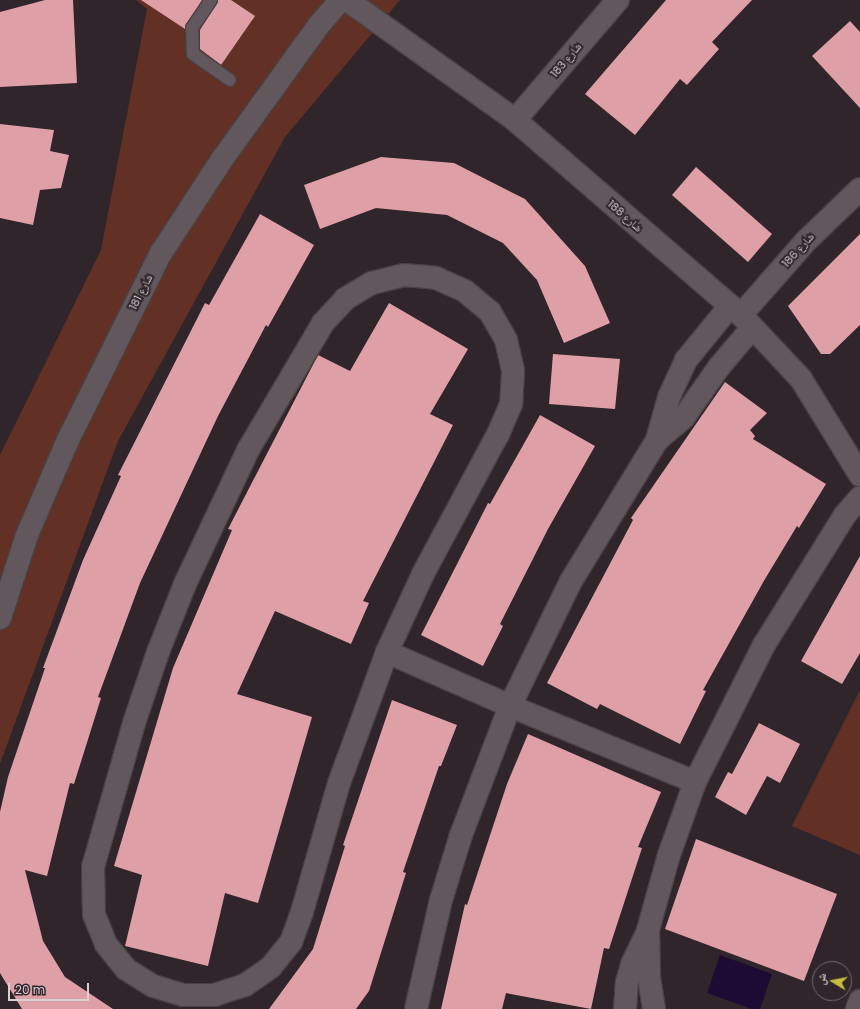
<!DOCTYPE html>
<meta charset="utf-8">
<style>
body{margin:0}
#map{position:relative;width:860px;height:1009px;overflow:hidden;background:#2f252a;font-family:Poppins,"Noto Naskh Arabic",sans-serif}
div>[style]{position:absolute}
.green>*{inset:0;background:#623024}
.water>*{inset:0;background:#1d0b34}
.building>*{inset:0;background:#df9fa7}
.roads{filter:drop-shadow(1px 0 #494144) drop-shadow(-1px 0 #494144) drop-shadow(0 1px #494144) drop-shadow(0 -1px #494144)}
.service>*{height:12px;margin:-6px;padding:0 6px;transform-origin:6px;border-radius:6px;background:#62575c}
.minor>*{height:22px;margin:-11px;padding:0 11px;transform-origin:11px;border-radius:11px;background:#62575c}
span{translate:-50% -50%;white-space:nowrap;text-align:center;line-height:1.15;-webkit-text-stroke:4px #2f252a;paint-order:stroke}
.street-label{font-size:11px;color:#d7d1d4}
.north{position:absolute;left:812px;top:961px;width:40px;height:40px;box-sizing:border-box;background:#2f252a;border:1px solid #726a6e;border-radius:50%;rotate:280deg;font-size:11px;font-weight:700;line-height:16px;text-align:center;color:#d7d1d4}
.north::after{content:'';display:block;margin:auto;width:14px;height:18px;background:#c5bc3d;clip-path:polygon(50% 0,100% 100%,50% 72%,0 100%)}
.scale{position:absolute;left:8px;top:983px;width:81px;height:18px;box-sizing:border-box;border:2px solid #d7d1d4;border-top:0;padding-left:5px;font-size:12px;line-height:14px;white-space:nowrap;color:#d7d1d4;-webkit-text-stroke:3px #2f252a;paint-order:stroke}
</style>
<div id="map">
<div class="green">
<i style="clip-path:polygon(136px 0,400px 0,285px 137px,118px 441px,0 764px,0 455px,101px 250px,147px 9px)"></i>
<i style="clip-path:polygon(860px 690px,860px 855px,792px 826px)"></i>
</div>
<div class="water">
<i style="clip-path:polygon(720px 955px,772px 974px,760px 1009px,752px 1009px,707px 993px)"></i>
</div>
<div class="building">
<i style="clip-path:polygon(45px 0,73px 0,77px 83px,0 87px,0 12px)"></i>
<i style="clip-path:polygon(141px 0,202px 0,185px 29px)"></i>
<i style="clip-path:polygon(218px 0,231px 0,255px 16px,221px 65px,200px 49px,200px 30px)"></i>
<i style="clip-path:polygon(666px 0,752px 0,712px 42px,719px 49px,687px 85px,680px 79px,635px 135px,585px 94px)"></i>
<i style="clip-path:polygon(850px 21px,860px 32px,860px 108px,812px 56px)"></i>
<i style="clip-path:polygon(0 124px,54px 130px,50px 151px,69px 155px,61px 188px,40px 190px,33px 225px,0 218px)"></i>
<i style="clip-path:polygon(381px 157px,454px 163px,525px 199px,585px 266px,610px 323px,564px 343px,537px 280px,503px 243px,447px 215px,376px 208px,320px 229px,304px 185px)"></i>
<i style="clip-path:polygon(696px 167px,772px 234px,748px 262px,672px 195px)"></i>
<i style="clip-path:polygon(260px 214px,314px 245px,268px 327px,266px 325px,218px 416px,140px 583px,98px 697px,101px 698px,74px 784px,70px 783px,47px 876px,25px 870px,43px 941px,65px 977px,113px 1009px,22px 1009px,0 973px,0 812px,8px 777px,45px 668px,43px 668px,83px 560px,121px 476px,118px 475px,205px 303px,209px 305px)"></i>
<i style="clip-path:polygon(860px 234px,860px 325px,830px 354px,821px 354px,788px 306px)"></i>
<i style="clip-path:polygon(389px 303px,468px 349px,430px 414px,453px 425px,363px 601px,369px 603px,351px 644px,275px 611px,237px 694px,312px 717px,258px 903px,225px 893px,208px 966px,125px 946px,142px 875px,114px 866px,173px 668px,232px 530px,228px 529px,318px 355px,350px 371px)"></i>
<i style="clip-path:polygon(553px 354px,620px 359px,615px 409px,549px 404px)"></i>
<i style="clip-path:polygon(725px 382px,767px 413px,750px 430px,755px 436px,753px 439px,826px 484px,799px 528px,797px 526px,765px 579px,703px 690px,706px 691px,680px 744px,600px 704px,597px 709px,547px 683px,633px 520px,631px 518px)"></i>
<i style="clip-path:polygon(540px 415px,595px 446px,548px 529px,500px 624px,503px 626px,483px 666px,421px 635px,488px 503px,490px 504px)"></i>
<i style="clip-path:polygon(860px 556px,860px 653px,842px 684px,801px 661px)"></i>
<i style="clip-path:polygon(392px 700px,457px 725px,441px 766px,439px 766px,403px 872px,406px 873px,369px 991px,356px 1009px,269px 1009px,313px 949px,345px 846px,343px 845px)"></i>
<i style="clip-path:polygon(759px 723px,800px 744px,780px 783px,767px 776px,746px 815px,715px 797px,728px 772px,732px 774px)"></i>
<i style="clip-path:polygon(528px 734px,661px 792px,638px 847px,642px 848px,609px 949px,604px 948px,591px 1009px,506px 993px,502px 1009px,441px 1009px,465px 904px,467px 905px,507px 784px)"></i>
<i style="clip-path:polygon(696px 839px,837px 894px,804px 981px,665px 929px)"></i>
</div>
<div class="roads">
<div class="service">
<i style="left:211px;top:0;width:34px;rotate:124deg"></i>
<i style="left:192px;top:28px;width:26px;rotate:88deg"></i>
<i style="left:193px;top:54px;width:45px;rotate:35.1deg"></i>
</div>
<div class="minor">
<i style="left:347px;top:0;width:206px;rotate:35.5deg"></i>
<i style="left:515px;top:120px;width:298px;rotate:40.8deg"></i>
<i style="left:741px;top:315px;width:88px;rotate:46.8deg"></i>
<i style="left:801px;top:379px;width:113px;rotate:58.4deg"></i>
<i style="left:515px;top:120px;width:158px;rotate:-49.4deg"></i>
<i style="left:404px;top:275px;width:32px;rotate:5deg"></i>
<i style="left:436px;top:278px;width:32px;rotate:24deg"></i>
<i style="left:465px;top:291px;width:33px;rotate:40deg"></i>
<i style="left:490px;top:312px;width:32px;rotate:60deg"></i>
<i style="left:506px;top:340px;width:32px;rotate:77deg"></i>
<i style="left:513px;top:371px;width:33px;rotate:93deg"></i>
<i style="left:511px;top:404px;width:33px;rotate:113deg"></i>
<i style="left:498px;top:434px;width:159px;rotate:118.2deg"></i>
<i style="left:423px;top:574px;width:86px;rotate:114.8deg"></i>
<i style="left:387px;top:652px;width:140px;rotate:110.1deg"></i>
<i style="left:339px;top:783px;width:134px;rotate:106deg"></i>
<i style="left:302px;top:912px;width:32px;rotate:110deg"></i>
<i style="left:291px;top:942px;width:32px;rotate:129deg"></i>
<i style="left:271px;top:967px;width:32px;rotate:145deg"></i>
<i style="left:245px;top:985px;width:32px;rotate:162deg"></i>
<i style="left:215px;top:995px;width:32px;rotate:180deg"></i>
<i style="left:183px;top:995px;width:31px;rotate:-163deg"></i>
<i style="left:153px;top:986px;width:32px;rotate:-148deg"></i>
<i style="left:126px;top:969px;width:32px;rotate:-129deg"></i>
<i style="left:106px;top:944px;width:31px;rotate:-112deg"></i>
<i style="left:94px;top:915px;width:48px;rotate:-91.2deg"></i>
<i style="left:93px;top:867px;width:150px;rotate:-74.1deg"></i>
<i style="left:134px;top:723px;width:75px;rotate:-71.3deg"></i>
<i style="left:158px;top:652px;width:73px;rotate:-68.3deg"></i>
<i style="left:185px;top:584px;width:148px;rotate:-64.8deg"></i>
<i style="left:248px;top:450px;width:147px;rotate:-59.4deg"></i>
<i style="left:323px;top:323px;width:33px;rotate:-47deg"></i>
<i style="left:345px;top:299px;width:31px;rotate:-31deg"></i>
<i style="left:372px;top:283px;width:33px;rotate:-14deg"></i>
<i style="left:741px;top:315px;width:98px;rotate:-48.7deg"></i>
<i style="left:806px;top:241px;width:75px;rotate:-43.9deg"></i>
<i style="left:657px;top:440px;width:35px;rotate:-40deg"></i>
<i style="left:684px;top:417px;width:61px;rotate:-55deg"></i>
<i style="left:719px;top:367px;width:51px;rotate:-49.8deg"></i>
<i style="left:0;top:618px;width:87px;rotate:-72deg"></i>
<i style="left:27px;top:535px;width:103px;rotate:-66.7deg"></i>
<i style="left:68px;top:440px;width:209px;rotate:-63.6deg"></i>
<i style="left:161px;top:253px;width:113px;rotate:-56.9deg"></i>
<i style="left:223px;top:158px;width:164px;rotate:-54.2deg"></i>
<i style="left:319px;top:25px;width:33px;rotate:-49deg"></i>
<i style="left:387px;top:652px;width:134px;rotate:23.7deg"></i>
<i style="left:510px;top:706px;width:200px;rotate:22.3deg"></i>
<i style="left:416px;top:1009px;width:112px;rotate:-77.1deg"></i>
<i style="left:441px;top:900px;width:68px;rotate:-72.9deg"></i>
<i style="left:461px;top:835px;width:138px;rotate:-69.2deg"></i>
<i style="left:510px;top:706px;width:139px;rotate:-64deg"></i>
<i style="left:571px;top:581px;width:165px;rotate:-58.6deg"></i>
<i style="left:657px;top:440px;width:45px;rotate:-74.4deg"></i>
<i style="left:669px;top:397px;width:41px;rotate:-65.3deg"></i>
<i style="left:686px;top:360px;width:70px;rotate:-50.8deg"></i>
<i style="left:625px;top:1009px;width:27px;rotate:-86deg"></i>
<i style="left:627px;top:982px;width:19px;rotate:-74deg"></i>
<i style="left:632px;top:964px;width:34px;rotate:-64deg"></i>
<i style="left:654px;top:1009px;width:33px;rotate:-99deg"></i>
<i style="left:649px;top:976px;width:46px;rotate:-91.2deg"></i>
<i style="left:648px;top:930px;width:78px;rotate:-74.4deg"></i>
<i style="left:669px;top:855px;width:77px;rotate:-70.4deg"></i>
<i style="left:695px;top:782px;width:153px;rotate:-63.3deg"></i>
<i style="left:764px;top:645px;width:153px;rotate:-58.1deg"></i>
<i style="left:845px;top:515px;width:23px;rotate:-49deg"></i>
<i style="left:857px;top:1009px;width:9px;rotate:-69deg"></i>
</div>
</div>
<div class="street-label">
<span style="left:566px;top:60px;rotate:-50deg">شارع 183</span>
<span style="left:625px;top:216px;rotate:41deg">شارع 188</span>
<span style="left:798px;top:250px;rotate:-48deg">شارع 186</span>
<span style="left:141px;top:292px;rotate:-63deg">شارع 181</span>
</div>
<div class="north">ش</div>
<div class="scale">20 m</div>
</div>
